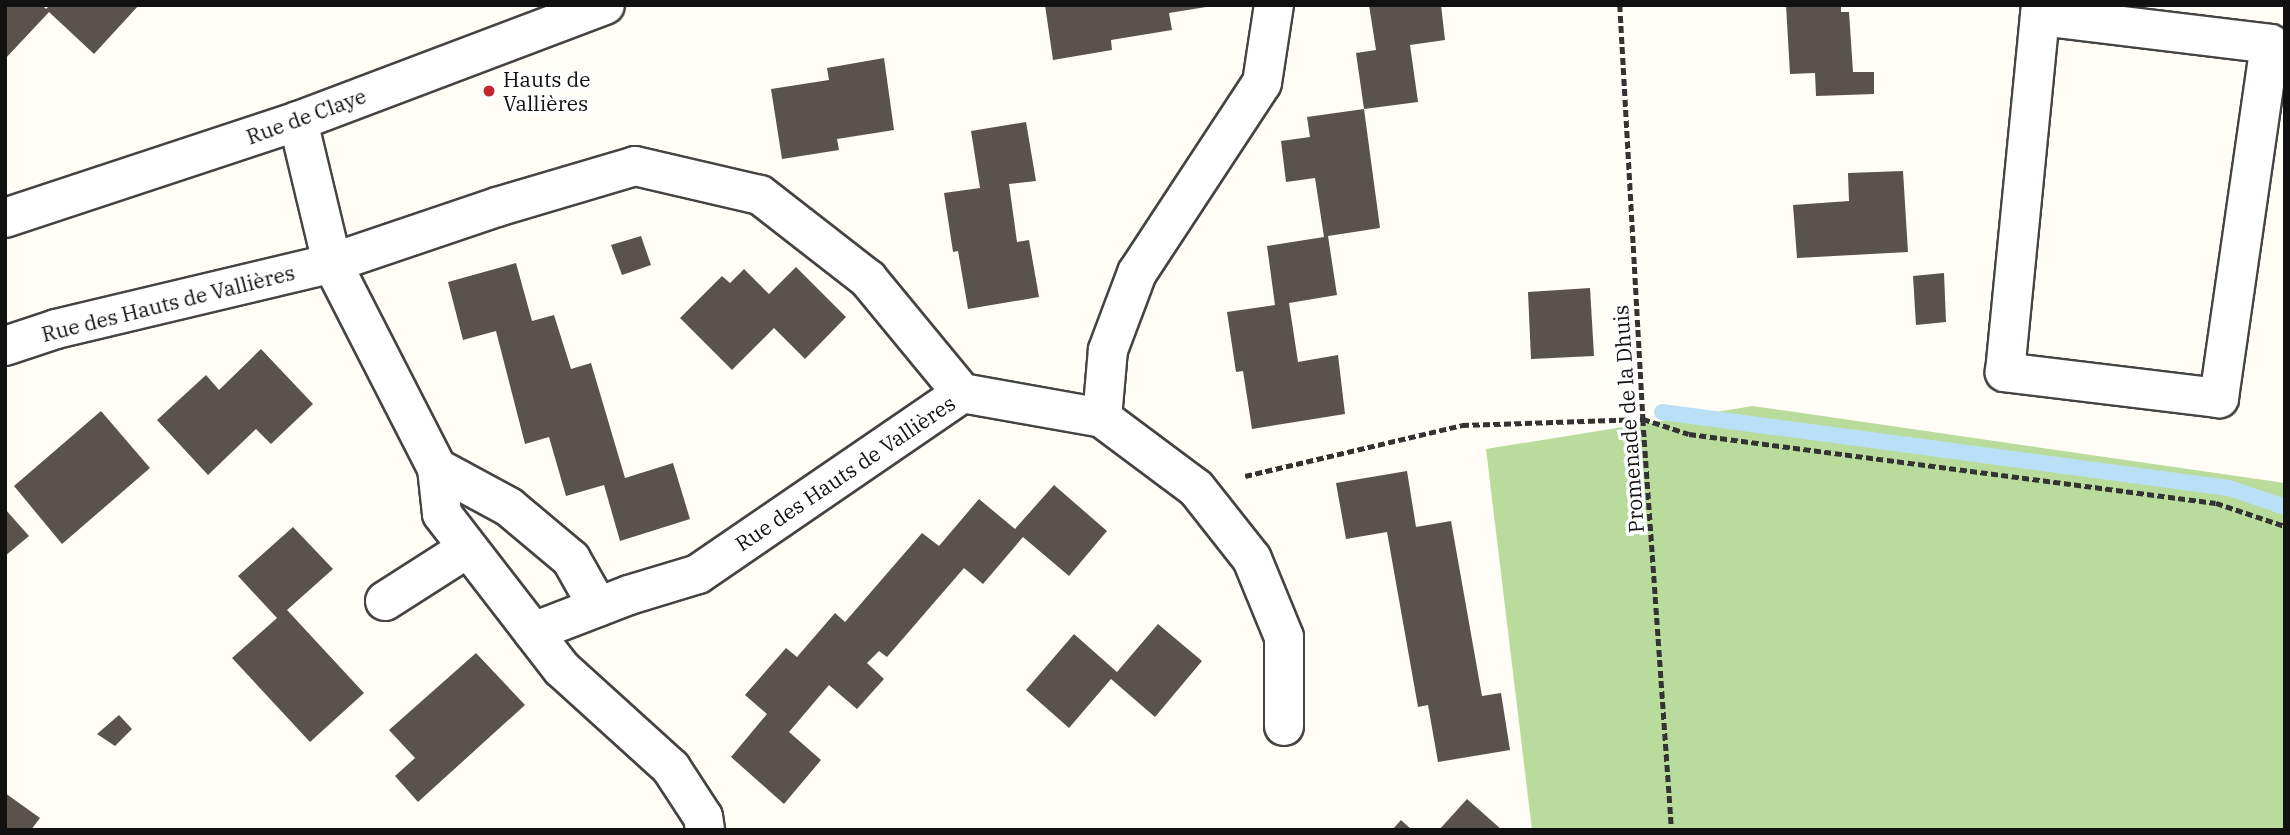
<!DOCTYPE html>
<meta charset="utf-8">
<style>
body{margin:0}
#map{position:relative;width:2290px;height:835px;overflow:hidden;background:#fffdf5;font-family:"IBM Plex Serif",serif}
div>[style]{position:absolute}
.forest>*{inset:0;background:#b9dc9c}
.stream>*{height:16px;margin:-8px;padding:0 8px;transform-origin:8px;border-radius:8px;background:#b9e0f7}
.building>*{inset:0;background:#5a524d}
.path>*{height:4.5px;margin-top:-2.25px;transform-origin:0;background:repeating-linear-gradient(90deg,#333 0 7px,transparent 0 10.5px)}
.roads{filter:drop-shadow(2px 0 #444) drop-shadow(-2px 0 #444) drop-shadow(0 2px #444) drop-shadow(0 -2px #444)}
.minor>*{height:38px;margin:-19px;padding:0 19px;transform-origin:19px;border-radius:19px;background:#fff}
.dots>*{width:19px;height:19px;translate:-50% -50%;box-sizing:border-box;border:4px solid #fff;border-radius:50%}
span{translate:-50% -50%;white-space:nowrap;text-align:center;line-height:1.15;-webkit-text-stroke:7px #fff;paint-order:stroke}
.poi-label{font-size:21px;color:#111}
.left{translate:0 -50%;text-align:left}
.street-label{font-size:21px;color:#111}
.frame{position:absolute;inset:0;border:7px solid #111;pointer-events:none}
</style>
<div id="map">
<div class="forest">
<i style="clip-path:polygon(1753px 406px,2285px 483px,2285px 830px,1532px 830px,1486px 449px)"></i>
</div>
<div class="stream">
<i style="left:1662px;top:412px;width:572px;rotate:7.63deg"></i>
<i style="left:2229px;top:488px;width:59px;rotate:18.7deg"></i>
</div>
<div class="building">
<i style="clip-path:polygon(5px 5px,42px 5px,46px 9px,50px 5px,139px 5px,94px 54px,49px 12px,5px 59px)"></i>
<i style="clip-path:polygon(1045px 5px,1206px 5px,1206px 7px,1169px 13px,1172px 30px,1111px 40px,1112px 50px,1053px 60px)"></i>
<i style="clip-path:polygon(1369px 5px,1441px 5px,1445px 40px,1410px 45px,1418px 102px,1364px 109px,1356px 53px,1376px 50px)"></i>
<i style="clip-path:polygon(1786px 5px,1841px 5px,1841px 12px,1849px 12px,1853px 72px,1874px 72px,1874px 94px,1816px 96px,1815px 73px,1790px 74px)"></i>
<i style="clip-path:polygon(884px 58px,894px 130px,837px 139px,839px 150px,782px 159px,771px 89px,829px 80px,827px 68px)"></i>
<i style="clip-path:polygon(1364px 109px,1380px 228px,1328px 236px,1337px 295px,1289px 303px,1298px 362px,1338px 355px,1345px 414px,1252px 429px,1243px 371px,1236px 372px,1227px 312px,1275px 305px,1267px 246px,1324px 237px,1315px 178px,1286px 182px,1281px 141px,1310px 137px,1307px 117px)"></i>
<i style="clip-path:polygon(1026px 122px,1036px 181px,1009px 184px,1017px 242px,1029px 240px,1039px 297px,968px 309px,958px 251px,953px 252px,944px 193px,980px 188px,971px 131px)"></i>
<i style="clip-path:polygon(1903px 171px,1908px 252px,1797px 258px,1793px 205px,1849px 201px,1848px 173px)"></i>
<i style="clip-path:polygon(641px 236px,651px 265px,622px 275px,611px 245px)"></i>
<i style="clip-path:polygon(516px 263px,532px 321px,554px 315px,571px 369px,591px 363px,625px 478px,673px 463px,690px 519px,620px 541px,604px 485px,566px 496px,549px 437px,525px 444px,496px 331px,463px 340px,448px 282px)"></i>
<i style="clip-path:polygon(796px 267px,846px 317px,805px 359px,774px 328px,732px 370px,680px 318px,722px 276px,730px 283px,744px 269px,769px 294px)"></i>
<i style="clip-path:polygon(1944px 273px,1946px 322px,1916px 325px,1913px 276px)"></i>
<i style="clip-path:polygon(1590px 288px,1594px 356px,1531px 359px,1528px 292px)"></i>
<i style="clip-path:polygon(261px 349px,313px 404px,271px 444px,256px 429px,208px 475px,157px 420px,206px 375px,219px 390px)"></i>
<i style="clip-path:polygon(101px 411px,150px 468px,62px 544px,14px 486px)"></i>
<i style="clip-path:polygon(1407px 471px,1416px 527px,1451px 521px,1482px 696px,1501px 693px,1510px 750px,1438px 762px,1428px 705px,1418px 707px,1387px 532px,1346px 539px,1336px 483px)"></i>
<i style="clip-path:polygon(1054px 485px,1107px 531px,1069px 576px,1023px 537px,983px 584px,964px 568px,887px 657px,879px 651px,867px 663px,884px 679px,857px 709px,829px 685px,789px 732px,821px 760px,784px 804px,731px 757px,767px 714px,745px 695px,786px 648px,797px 657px,835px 613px,845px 622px,922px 533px,939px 546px,979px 499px,1015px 529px)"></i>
<i style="clip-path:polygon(5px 509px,29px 536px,5px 556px)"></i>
<i style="clip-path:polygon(293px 527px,333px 569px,287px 610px,364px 693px,310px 742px,232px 658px,277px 618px,238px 576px)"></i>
<i style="clip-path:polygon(1158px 624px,1202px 661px,1155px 717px,1111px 679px,1069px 728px,1026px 690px,1074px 634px,1117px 672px)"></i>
<i style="clip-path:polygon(476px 653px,525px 705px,418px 802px,395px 776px,415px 758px,389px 730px)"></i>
<i style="clip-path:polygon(119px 715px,132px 729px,115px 746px,97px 734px)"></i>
<i style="clip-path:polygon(5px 793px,40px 818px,31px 830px,5px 830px)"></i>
<i style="clip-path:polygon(1467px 799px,1502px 830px,1439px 830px)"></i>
<i style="clip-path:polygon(1401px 820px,1412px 830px,1392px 830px)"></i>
</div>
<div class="path">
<i style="left:1620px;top:5px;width:415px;rotate:86.8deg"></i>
<i style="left:1643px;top:419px;width:412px;rotate:86deg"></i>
<i style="left:1245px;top:476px;width:223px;rotate:-13.2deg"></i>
<i style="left:1462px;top:425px;width:181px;rotate:-1.9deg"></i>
<i style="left:1643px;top:419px;width:48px;rotate:18.1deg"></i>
<i style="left:1689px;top:434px;width:531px;rotate:7.46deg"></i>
<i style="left:2216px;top:503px;width:73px;rotate:18.4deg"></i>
</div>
<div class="roads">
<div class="minor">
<i style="left:2040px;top:16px;width:232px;rotate:6.9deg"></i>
<i style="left:2270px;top:44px;width:358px;rotate:98.2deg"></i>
<i style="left:2219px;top:398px;width:216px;rotate:-173.1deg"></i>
<i style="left:2005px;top:372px;width:369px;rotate:-84.4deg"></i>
<i style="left:298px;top:121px;width:146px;rotate:76.5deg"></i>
<i style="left:332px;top:263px;width:230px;rotate:62.9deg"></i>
<i style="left:437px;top:468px;width:46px;rotate:83.8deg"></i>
<i style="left:442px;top:514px;width:196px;rotate:52.3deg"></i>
<i style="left:562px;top:669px;width:147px;rotate:42.2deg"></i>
<i style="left:671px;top:768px;width:59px;rotate:56.9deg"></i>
<i style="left:703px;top:817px;width:13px;rotate:81deg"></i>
<i style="left:5px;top:218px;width:309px;rotate:-18.3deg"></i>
<i style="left:298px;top:121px;width:328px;rotate:-20.7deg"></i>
<i style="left:5px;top:346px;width:54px;rotate:-18.4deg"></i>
<i style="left:56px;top:329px;width:284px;rotate:-13.4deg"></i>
<i style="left:332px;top:263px;width:174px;rotate:-18.7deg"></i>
<i style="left:497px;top:207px;width:144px;rotate:-16.5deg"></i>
<i style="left:635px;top:166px;width:128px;rotate:13.1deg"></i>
<i style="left:760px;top:195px;width:137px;rotate:37.9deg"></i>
<i style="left:868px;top:279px;width:148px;rotate:50.5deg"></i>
<i style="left:962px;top:393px;width:142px;rotate:10.1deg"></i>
<i style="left:1102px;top:418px;width:117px;rotate:36.7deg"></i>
<i style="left:1196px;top:488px;width:90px;rotate:51.7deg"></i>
<i style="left:1252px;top:559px;width:84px;rotate:67.7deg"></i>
<i style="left:1284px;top:637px;width:89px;rotate:90deg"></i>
<i style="left:1102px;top:418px;width:68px;rotate:-85deg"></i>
<i style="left:1108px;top:350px;width:82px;rotate:-69.4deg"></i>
<i style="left:1137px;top:273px;width:227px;rotate:-56.7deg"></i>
<i style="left:1262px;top:83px;width:79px;rotate:-81.3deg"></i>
<i style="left:437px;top:468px;width:82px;rotate:28.4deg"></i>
<i style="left:509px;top:507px;width:81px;rotate:40deg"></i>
<i style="left:571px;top:559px;width:55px;rotate:60.6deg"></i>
<i style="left:385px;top:601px;width:98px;rotate:-32.6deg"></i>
<i style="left:533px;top:632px;width:103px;rotate:-21.1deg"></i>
<i style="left:629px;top:595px;width:72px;rotate:-16.9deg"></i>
<i style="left:698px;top:574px;width:320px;rotate:-34.4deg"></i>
</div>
</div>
<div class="dots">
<i style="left:489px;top:91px;background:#c4262e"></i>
</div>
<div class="poi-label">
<span class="left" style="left:503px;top:91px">Hauts de<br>Vallières</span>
</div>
<div class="street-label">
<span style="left:306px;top:116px;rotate:-20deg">Rue de Claye</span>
<span style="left:168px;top:303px;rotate:-14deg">Rue des Hauts de Vallières</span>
<span style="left:1628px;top:419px;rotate:-94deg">Promenade de la Dhuis</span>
<span style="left:845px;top:473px;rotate:-34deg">Rue des Hauts de Vallières</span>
</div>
<div class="frame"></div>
</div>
